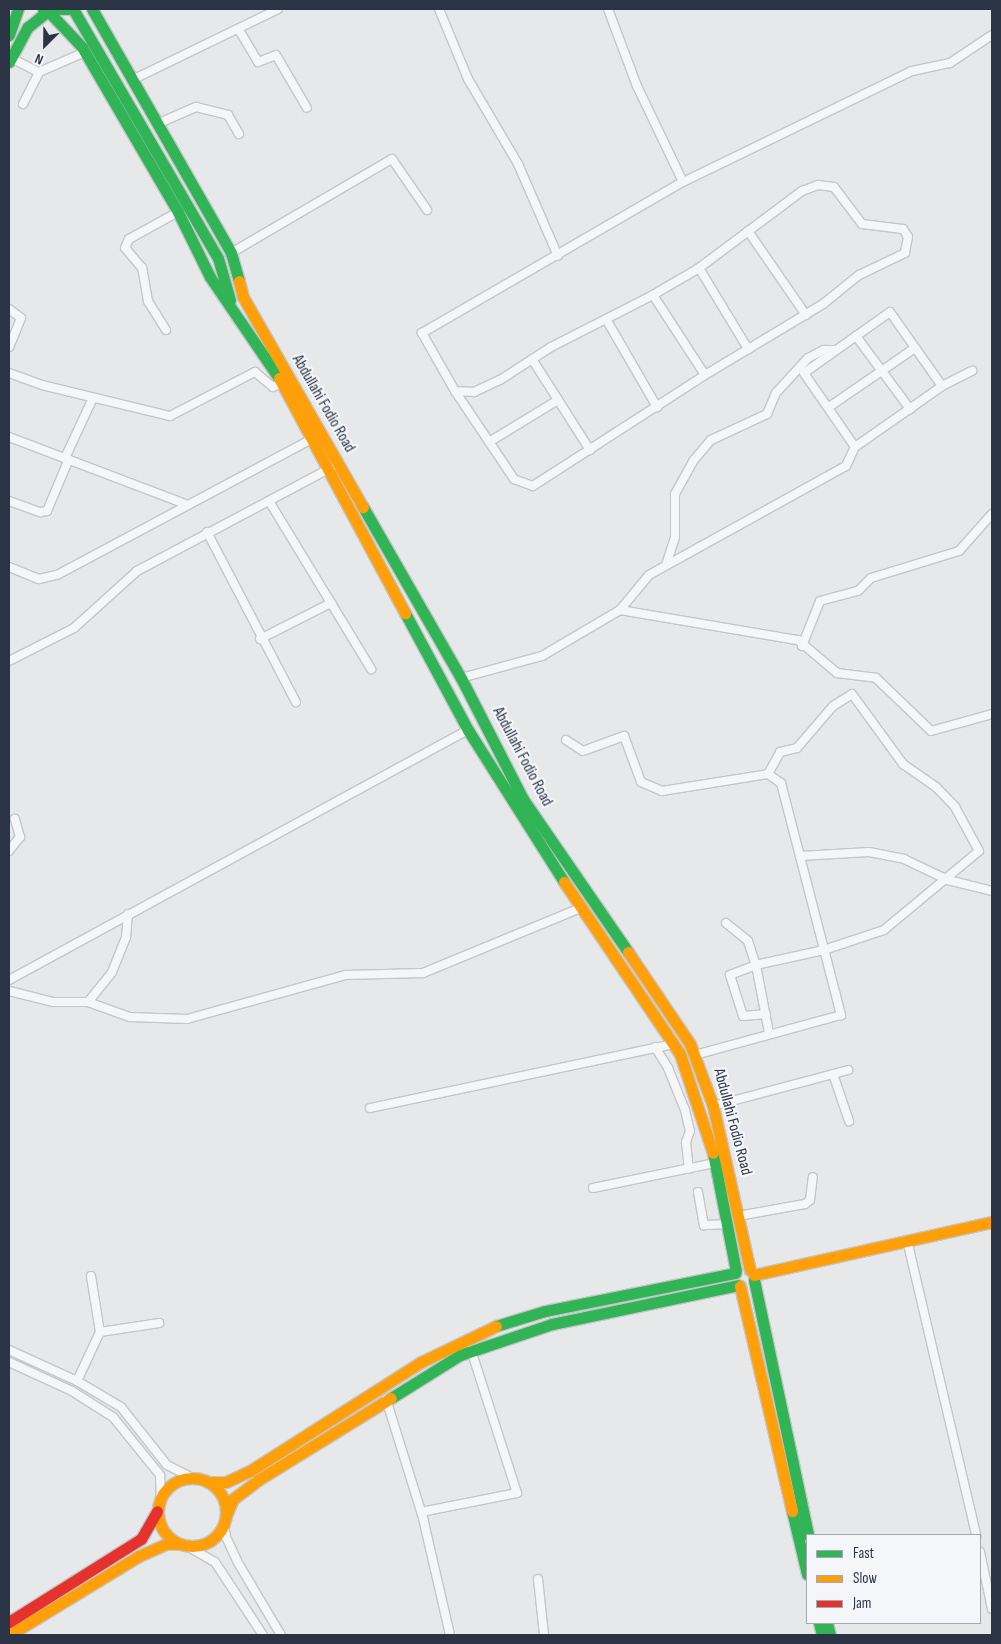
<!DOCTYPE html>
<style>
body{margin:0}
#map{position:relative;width:1001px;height:1644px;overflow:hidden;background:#e6e8ea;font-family:"Sofia Sans Condensed",sans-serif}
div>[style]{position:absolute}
.roads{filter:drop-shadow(1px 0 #c4c6c8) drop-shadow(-1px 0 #c4c6c8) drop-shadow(0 1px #c4c6c8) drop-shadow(0 -1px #c4c6c8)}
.street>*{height:8px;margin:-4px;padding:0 4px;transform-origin:4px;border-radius:4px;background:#f5f6f7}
.fast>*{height:11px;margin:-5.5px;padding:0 5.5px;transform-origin:5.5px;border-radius:5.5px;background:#30b455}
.slow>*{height:11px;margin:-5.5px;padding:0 5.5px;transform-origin:5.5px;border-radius:5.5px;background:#ff9f0a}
.slow>.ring{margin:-5.5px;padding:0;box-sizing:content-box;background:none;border:11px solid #ff9f0a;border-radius:50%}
.jam>*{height:11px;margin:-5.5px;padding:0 5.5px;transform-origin:5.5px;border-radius:5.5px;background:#e5322d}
span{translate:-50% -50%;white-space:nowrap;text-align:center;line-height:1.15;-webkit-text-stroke:4.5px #f4f6f9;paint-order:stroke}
.street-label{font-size:16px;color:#2b3445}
.frame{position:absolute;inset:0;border:10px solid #2b3445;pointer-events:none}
.legend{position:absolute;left:806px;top:1534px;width:175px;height:90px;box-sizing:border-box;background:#f4f6f9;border:1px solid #a4a8b1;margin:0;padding:6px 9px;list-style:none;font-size:15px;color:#2b3445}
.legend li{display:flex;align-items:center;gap:10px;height:25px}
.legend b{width:25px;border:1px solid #a4a8b1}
.north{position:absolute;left:20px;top:20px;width:50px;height:50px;-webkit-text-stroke:4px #f4f6f9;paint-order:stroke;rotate:203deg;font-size:14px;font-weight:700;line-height:20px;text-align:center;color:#2b3445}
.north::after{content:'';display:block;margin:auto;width:18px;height:22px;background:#2b3445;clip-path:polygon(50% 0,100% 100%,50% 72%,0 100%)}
</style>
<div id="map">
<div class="roads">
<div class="street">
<i style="left:439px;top:9px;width:76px;rotate:67.5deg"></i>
<i style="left:468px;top:79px;width:99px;rotate:59.5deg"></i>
<i style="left:518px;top:164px;width:100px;rotate:66.5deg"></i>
<i style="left:608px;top:9px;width:82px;rotate:69.4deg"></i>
<i style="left:637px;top:86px;width:106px;rotate:64.4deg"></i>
<i style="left:239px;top:30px;width:37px;rotate:59deg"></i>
<i style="left:258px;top:62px;width:19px;rotate:-21deg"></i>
<i style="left:276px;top:55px;width:61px;rotate:59.7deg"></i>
<i style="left:11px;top:58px;width:31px;rotate:27deg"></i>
<i style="left:132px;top:80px;width:162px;rotate:-25.9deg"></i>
<i style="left:23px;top:104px;width:36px;rotate:-63deg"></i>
<i style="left:39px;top:72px;width:50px;rotate:-23.5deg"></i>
<i style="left:157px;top:124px;width:43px;rotate:-23.6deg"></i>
<i style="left:196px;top:107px;width:33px;rotate:14deg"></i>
<i style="left:228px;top:115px;width:22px;rotate:60deg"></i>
<i style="left:748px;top:231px;width:102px;rotate:55.4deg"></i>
<i style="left:231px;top:253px;width:186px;rotate:-30.3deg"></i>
<i style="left:392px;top:159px;width:62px;rotate:55.5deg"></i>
<i style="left:699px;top:268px;width:95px;rotate:58.8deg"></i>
<i style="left:653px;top:295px;width:95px;rotate:57deg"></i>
<i style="left:9px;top:309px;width:15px;rotate:37deg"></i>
<i style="left:21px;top:318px;width:31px;rotate:112deg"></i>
<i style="left:606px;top:319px;width:102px;rotate:59.9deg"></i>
<i style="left:166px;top:330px;width:34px;rotate:-122deg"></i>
<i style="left:148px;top:301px;width:34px;rotate:-100deg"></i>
<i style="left:142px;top:268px;width:26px;rotate:-130deg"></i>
<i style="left:125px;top:248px;width:10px;rotate:-66deg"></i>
<i style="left:129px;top:239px;width:56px;rotate:-28.9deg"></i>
<i style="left:856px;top:336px;width:91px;rotate:53.5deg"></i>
<i style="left:532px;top:359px;width:108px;rotate:57.5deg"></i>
<i style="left:9px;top:373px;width:35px;rotate:20deg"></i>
<i style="left:42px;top:385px;width:132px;rotate:13.6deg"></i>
<i style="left:170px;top:416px;width:96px;rotate:-27.4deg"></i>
<i style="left:255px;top:372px;width:23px;rotate:40deg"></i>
<i style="left:273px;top:387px;width:10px;rotate:-24deg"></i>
<i style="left:455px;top:391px;width:19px;rotate:3deg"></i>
<i style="left:474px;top:392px;width:29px;rotate:-25deg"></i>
<i style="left:500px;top:380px;width:61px;rotate:-32.9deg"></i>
<i style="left:551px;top:347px;width:114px;rotate:-27deg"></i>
<i style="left:653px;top:295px;width:53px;rotate:-30.4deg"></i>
<i style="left:699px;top:268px;width:129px;rotate:-36.8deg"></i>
<i style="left:802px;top:191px;width:17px;rotate:-21deg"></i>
<i style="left:818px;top:185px;width:16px;rotate:7deg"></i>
<i style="left:834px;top:187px;width:46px;rotate:52.9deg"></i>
<i style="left:862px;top:224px;width:41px;rotate:7deg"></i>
<i style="left:903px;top:229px;width:9px;rotate:58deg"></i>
<i style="left:908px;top:237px;width:16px;rotate:101deg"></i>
<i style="left:905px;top:253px;width:51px;rotate:154.4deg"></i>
<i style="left:859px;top:275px;width:46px;rotate:141.1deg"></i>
<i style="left:823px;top:304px;width:138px;rotate:149deg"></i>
<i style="left:705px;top:375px;width:205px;rotate:147.2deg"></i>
<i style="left:533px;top:486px;width:20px;rotate:-160deg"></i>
<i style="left:514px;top:479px;width:106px;rotate:-123.8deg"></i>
<i style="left:455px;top:391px;width:67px;rotate:-119.6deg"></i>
<i style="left:422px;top:333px;width:302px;rotate:-30.1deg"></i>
<i style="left:683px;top:182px;width:254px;rotate:-25.9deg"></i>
<i style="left:912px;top:71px;width:39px;rotate:-12deg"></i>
<i style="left:950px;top:63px;width:50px;rotate:-33.7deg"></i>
<i style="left:829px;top:407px;width:104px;rotate:-34.5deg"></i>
<i style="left:9px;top:437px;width:188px;rotate:20.8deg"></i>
<i style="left:489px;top:442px;width:81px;rotate:-31.3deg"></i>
<i style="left:855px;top:447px;width:90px;rotate:-124.6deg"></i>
<i style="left:804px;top:373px;width:105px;rotate:-35.3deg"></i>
<i style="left:890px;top:312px;width:90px;rotate:54.9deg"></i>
<i style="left:65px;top:458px;width:66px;rotate:-65deg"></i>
<i style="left:9px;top:501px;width:33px;rotate:20deg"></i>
<i style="left:40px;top:512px;width:7px;rotate:-8deg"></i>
<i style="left:47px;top:511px;width:56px;rotate:-67.1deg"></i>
<i style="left:269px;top:501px;width:197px;rotate:58.7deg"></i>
<i style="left:207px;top:532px;width:192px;rotate:62.4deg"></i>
<i style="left:666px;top:565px;width:29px;rotate:-72deg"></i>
<i style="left:675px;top:537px;width:43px;rotate:-90deg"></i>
<i style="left:675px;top:494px;width:39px;rotate:-61deg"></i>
<i style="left:694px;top:460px;width:26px;rotate:-50deg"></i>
<i style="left:711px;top:440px;width:62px;rotate:-24.9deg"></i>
<i style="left:767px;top:414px;width:23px;rotate:-67deg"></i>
<i style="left:776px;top:393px;width:47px;rotate:-47.6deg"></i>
<i style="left:808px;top:358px;width:18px;rotate:-27deg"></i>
<i style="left:824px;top:350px;width:12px"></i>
<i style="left:9px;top:567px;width:32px;rotate:22deg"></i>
<i style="left:39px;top:579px;width:18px;rotate:-13deg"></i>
<i style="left:57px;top:575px;width:291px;rotate:-28.1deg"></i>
<i style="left:620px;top:610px;width:181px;rotate:9.6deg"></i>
<i style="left:798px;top:640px;width:51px;rotate:40.2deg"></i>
<i style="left:837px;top:673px;width:39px;rotate:7deg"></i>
<i style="left:876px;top:678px;width:76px;rotate:43.9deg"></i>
<i style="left:931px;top:731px;width:63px;rotate:-15.6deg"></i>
<i style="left:260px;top:639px;width:80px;rotate:-26.9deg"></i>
<i style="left:802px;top:646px;width:48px;rotate:-68.2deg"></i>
<i style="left:820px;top:601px;width:39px;rotate:-15deg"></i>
<i style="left:858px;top:591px;width:18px;rotate:-45deg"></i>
<i style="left:871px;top:578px;width:92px;rotate:-17.1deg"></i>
<i style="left:959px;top:551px;width:50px;rotate:-48.3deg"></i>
<i style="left:9px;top:661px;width:73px;rotate:-26.9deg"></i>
<i style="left:74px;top:628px;width:85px;rotate:-42.1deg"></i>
<i style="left:137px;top:571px;width:220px;rotate:-28deg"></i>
<i style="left:461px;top:678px;width:84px;rotate:-15.2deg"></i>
<i style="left:542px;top:656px;width:91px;rotate:-30.5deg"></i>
<i style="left:620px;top:610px;width:45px;rotate:-50.4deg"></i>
<i style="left:649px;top:575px;width:225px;rotate:-29deg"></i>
<i style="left:846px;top:466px;width:21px;rotate:-65deg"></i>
<i style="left:855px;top:447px;width:106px;rotate:-35deg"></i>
<i style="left:942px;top:386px;width:34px;rotate:-27deg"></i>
<i style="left:566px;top:740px;width:20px;rotate:33deg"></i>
<i style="left:583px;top:751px;width:44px;rotate:-20.1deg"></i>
<i style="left:624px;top:736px;width:49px;rotate:69.7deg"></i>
<i style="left:641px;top:782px;width:23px;rotate:23deg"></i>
<i style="left:662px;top:791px;width:107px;rotate:-9.1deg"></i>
<i style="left:768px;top:774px;width:16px;rotate:35deg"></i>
<i style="left:781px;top:783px;width:240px;rotate:75.5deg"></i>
<i style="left:841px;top:1015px;width:151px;rotate:164.7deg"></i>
<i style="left:768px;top:774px;width:25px;rotate:-61deg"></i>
<i style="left:780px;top:752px;width:17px;rotate:-13deg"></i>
<i style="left:797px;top:748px;width:55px;rotate:-49.4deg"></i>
<i style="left:833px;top:706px;width:22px;rotate:-32deg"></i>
<i style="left:852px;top:694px;width:87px;rotate:53.9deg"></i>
<i style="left:903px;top:764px;width:40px;rotate:34.9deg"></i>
<i style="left:936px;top:787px;width:28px;rotate:46deg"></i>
<i style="left:955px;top:807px;width:50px;rotate:61.4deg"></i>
<i style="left:979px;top:851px;width:124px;rotate:140.3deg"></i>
<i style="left:884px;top:930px;width:63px;rotate:161.6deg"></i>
<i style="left:824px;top:950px;width:70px;rotate:167.6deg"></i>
<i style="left:756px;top:965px;width:69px;rotate:79.2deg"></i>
<i style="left:9px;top:851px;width:18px;rotate:-52deg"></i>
<i style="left:20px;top:837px;width:19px;rotate:-106deg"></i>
<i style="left:800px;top:856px;width:69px;rotate:-3.3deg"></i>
<i style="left:869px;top:852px;width:36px;rotate:11deg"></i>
<i style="left:904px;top:859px;width:49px;rotate:25.5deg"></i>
<i style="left:948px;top:880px;width:45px;rotate:14deg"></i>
<i style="left:726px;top:923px;width:28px;rotate:39deg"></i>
<i style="left:748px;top:941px;width:25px;rotate:72deg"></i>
<i style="left:756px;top:965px;width:28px;rotate:159deg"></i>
<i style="left:730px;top:975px;width:43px;rotate:72.4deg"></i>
<i style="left:743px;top:1016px;width:23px;rotate:-5deg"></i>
<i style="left:9px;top:980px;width:523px;rotate:-28.58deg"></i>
<i style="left:9px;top:991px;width:45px;rotate:14deg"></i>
<i style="left:53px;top:1002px;width:35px"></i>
<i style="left:88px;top:1002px;width:45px;rotate:19.7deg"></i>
<i style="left:130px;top:1017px;width:57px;rotate:2deg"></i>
<i style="left:187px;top:1019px;width:165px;rotate:-15.5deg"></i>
<i style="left:346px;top:975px;width:77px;rotate:-1.5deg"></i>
<i style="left:423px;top:973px;width:171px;rotate:-22.4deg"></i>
<i style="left:88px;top:1002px;width:38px;rotate:-51deg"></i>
<i style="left:112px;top:972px;width:38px;rotate:-68deg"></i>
<i style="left:126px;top:937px;width:23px;rotate:-85deg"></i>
<i style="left:655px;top:1047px;width:25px;rotate:58deg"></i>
<i style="left:668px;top:1068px;width:45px;rotate:68deg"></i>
<i style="left:685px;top:1110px;width:22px;rotate:77deg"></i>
<i style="left:690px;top:1131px;width:12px;rotate:110deg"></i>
<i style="left:686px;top:1142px;width:27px;rotate:84deg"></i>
<i style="left:833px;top:1074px;width:50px;rotate:71.2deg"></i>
<i style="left:713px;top:1106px;width:140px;rotate:-14.9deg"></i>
<i style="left:370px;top:1108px;width:310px;rotate:-11.9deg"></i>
<i style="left:593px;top:1188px;width:125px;rotate:-11.6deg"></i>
<i style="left:698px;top:1192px;width:34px;rotate:80deg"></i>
<i style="left:704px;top:1225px;width:23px;rotate:-2deg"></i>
<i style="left:738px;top:1216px;width:68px;rotate:-10.2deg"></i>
<i style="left:805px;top:1204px;width:6px;rotate:-39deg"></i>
<i style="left:810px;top:1200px;width:23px;rotate:-83deg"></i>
<i style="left:907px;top:1240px;width:303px;rotate:76.8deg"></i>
<i style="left:91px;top:1276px;width:57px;rotate:80.9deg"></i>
<i style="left:9px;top:1350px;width:75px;rotate:24.5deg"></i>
<i style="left:77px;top:1381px;width:51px;rotate:30.6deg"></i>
<i style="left:121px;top:1407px;width:74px;rotate:51.6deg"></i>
<i style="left:167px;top:1465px;width:30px;rotate:27deg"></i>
<i style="left:9px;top:1362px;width:69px;rotate:24.7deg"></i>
<i style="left:72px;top:1391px;width:49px;rotate:32.4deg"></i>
<i style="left:113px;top:1417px;width:75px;rotate:51deg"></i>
<i style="left:160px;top:1475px;width:23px;rotate:88deg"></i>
<i style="left:77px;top:1381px;width:54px;rotate:-64.9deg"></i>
<i style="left:100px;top:1332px;width:60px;rotate:-8.7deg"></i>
<i style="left:386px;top:1399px;width:125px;rotate:72.7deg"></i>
<i style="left:423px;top:1518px;width:120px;rotate:77deg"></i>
<i style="left:421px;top:1512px;width:98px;rotate:-11.2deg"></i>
<i style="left:517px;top:1493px;width:150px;rotate:-107.8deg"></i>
<i style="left:224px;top:1524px;width:13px;rotate:81deg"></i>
<i style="left:226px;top:1537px;width:26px;rotate:65deg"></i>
<i style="left:237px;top:1561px;width:86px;rotate:59.3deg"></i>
<i style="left:187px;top:1546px;width:32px;rotate:30deg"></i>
<i style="left:215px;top:1562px;width:87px;rotate:56.7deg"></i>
<i style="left:980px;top:1552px;width:58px;rotate:78.1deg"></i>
<i style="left:538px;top:1579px;width:56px;rotate:83.9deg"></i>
</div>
<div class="fast">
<i style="left:43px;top:9px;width:25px"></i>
<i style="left:73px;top:9px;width:288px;rotate:59.8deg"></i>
<i style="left:218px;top:258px;width:44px;rotate:74.1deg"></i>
<i style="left:92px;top:9px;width:281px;rotate:60.3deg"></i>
<i style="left:231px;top:253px;width:29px;rotate:74deg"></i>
<i style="left:48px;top:11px;width:50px;rotate:46.6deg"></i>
<i style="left:82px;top:47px;width:191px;rotate:59.8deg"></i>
<i style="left:178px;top:212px;width:72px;rotate:63.8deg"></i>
<i style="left:210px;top:277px;width:122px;rotate:55.7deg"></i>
<i style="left:9px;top:35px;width:28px;rotate:-71deg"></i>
<i style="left:9px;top:62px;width:40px;rotate:-62deg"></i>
<i style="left:28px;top:27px;width:26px;rotate:-39deg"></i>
<i style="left:363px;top:507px;width:197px;rotate:60.2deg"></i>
<i style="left:461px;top:678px;width:136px;rotate:62.9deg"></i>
<i style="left:523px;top:799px;width:186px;rotate:55.5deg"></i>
<i style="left:405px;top:613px;width:133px;rotate:61.7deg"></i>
<i style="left:468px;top:730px;width:180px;rotate:57.7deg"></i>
<i style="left:713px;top:1153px;width:120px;rotate:79deg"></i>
<i style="left:754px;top:1280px;width:261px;rotate:78deg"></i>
<i style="left:496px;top:1326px;width:51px;rotate:-17deg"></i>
<i style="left:545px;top:1311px;width:194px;rotate:-11.3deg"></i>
<i style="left:391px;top:1398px;width:81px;rotate:-31.9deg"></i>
<i style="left:460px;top:1355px;width:97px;rotate:-18.6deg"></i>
<i style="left:552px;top:1324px;width:190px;rotate:-11.8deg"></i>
<i style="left:792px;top:1511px;width:65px;rotate:76.6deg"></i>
<i style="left:819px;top:1623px;width:12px;rotate:76deg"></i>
<i style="left:827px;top:1623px;width:12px;rotate:76deg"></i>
</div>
<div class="slow">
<i style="left:239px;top:281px;width:16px;rotate:76deg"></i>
<i style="left:243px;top:297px;width:242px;rotate:60.3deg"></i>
<i style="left:279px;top:378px;width:267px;rotate:61.8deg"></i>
<i style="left:564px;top:882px;width:207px;rotate:56deg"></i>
<i style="left:680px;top:1054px;width:104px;rotate:71.6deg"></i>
<i style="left:628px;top:952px;width:111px;rotate:56deg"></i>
<i style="left:690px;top:1044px;width:66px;rotate:69.6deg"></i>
<i style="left:713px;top:1106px;width:168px;rotate:77.3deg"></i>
<i style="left:754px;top:1275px;width:244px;rotate:-12.6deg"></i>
<i style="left:740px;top:1286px;width:231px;rotate:77deg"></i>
<i class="ring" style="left:158px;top:1478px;width:57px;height:57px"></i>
<i style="left:208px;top:1482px;width:18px"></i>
<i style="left:226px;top:1482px;width:26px;rotate:-25deg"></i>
<i style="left:250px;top:1471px;width:203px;rotate:-32.5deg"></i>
<i style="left:421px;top:1362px;width:83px;rotate:-25.6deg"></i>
<i style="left:226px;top:1516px;width:18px;rotate:-68deg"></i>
<i style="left:233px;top:1499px;width:31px;rotate:-37deg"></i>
<i style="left:258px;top:1480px;width:156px;rotate:-31.7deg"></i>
<i style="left:9px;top:1635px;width:152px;rotate:-31.3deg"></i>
<i style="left:139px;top:1556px;width:30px;rotate:-24deg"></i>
<i style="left:166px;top:1544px;width:14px"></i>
</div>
<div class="jam">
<i style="left:9px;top:1622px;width:156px;rotate:-32.2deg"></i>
<i style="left:141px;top:1539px;width:32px;rotate:-60deg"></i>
</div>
</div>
<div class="street-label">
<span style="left:323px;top:404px;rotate:60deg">Abdullahi Fodio Road</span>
<span style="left:522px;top:757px;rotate:62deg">Abdullahi Fodio Road</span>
<span style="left:732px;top:1122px;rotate:75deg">Abdullahi Fodio Road</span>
</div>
<div class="frame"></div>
<ul class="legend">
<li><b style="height:6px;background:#30b455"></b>Fast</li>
<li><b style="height:6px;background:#ff9f0a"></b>Slow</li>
<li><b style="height:6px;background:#e5322d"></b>Jam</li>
</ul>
<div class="north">N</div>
</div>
